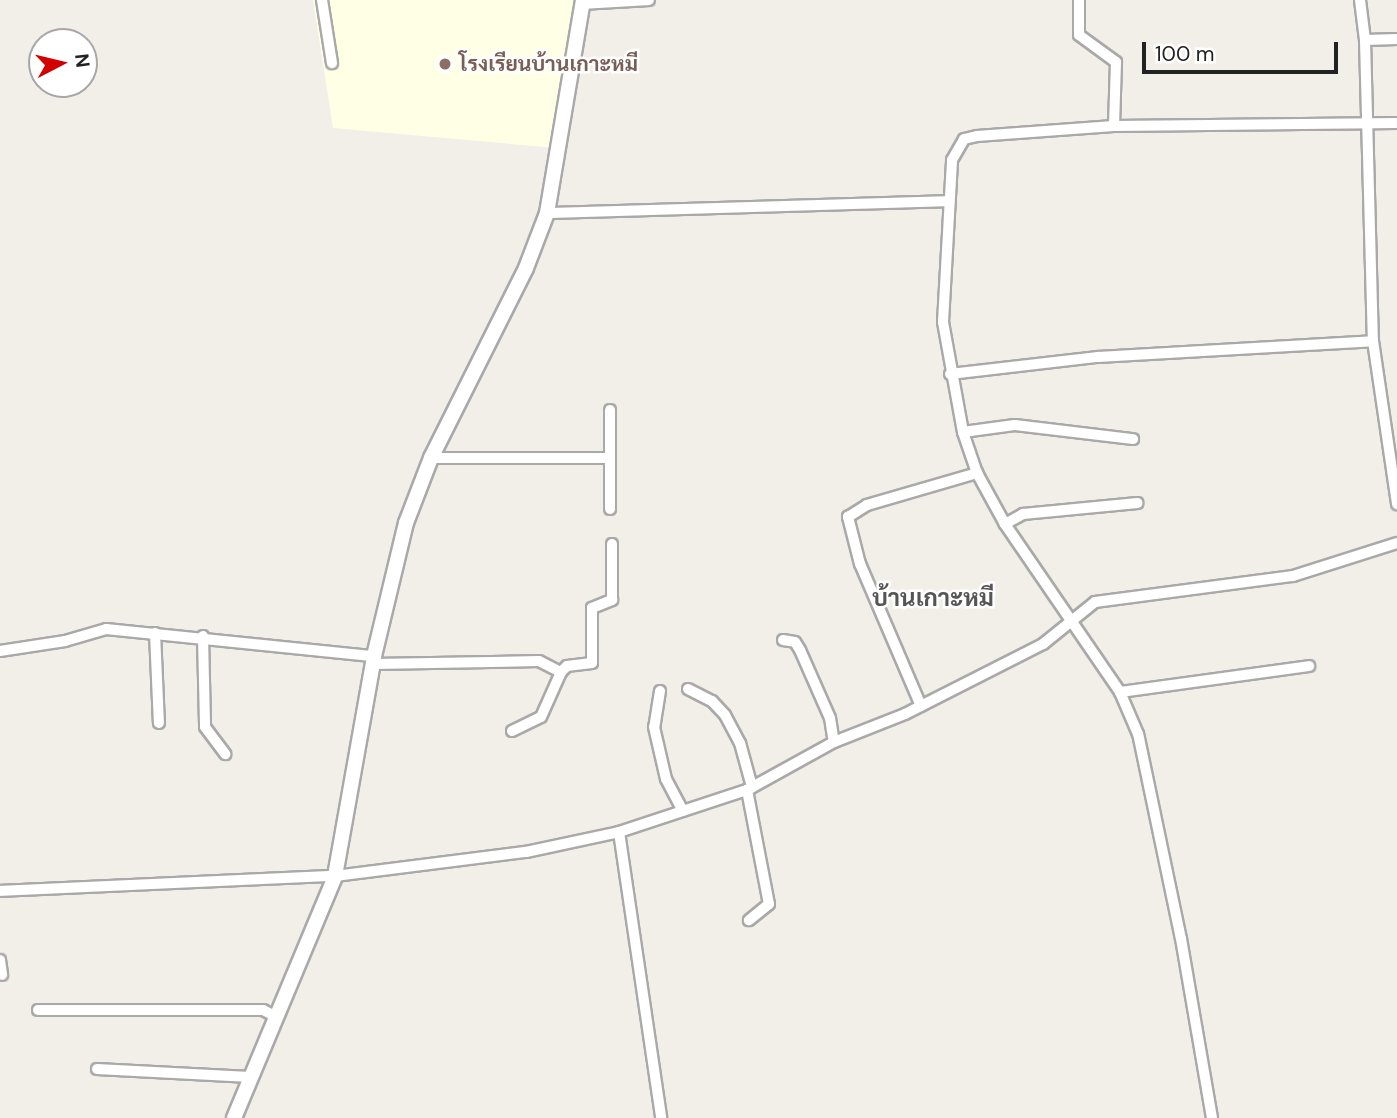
<!DOCTYPE html>
<meta charset="utf-8">
<style>
body{margin:0}
#map{position:relative;width:1397px;height:1118px;overflow:hidden;background:#f2efe9;font-family:"DM Sans",Sarabun,sans-serif}
div>[style]{position:absolute}
.education>*{inset:0;background:#ffffe5}
.roads{filter:drop-shadow(2px 0 #a9a9a9) drop-shadow(-2px 0 #a9a9a9) drop-shadow(0 2px #a9a9a9) drop-shadow(0 -2px #a9a9a9)}
.minor>*{height:10px;margin:-5px;padding:0 5px;transform-origin:5px;border-radius:5px;background:#fff}
.tertiary>*{height:14px;margin:-7px;padding:0 7px;transform-origin:7px;border-radius:7px;background:#fff}
.dots>*{width:19px;height:19px;translate:-50% -50%;box-sizing:border-box;border:4px solid #fff;border-radius:50%}
span{translate:-50% -50%;white-space:nowrap;text-align:center;line-height:1.15;-webkit-text-stroke:5px #fff;paint-order:stroke}
.education-label{font-size:21px;color:#785e54;font-weight:700}
.left{translate:0 -50%;text-align:left}
.quarter-label{font-size:24px;color:#555;font-weight:700}
.north{position:absolute;left:28px;top:28px;width:70px;height:70px;box-sizing:border-box;background:#fff;border:2px solid #a7a7a7;border-radius:50%;rotate:83deg;font-size:19px;font-weight:700;line-height:28px;text-align:center;color:#222}
.north::after{content:'';display:block;margin:auto;width:24px;height:32px;background:#d40000;clip-path:polygon(50% 0,100% 100%,50% 72%,0 100%)}
.scale{position:absolute;left:1142px;top:42px;width:196px;height:32px;box-sizing:border-box;border:4px solid #222;border-top:0;padding-left:9px;font-size:21px;line-height:24px;white-space:nowrap;color:#222;-webkit-text-stroke:5px #fff;paint-order:stroke}
</style>
<div id="map">
<div class="education">
<i style="clip-path:polygon(313px 0,574px 0,556px 148px,333px 128px)"></i>
</div>
<div class="roads">
<div class="minor">
<i style="left:322px;top:0;width:64px;rotate:81deg"></i>
<i style="left:1079px;top:0;width:35px;rotate:90deg"></i>
<i style="left:1079px;top:35px;width:46px;rotate:36.1deg"></i>
<i style="left:1116px;top:62px;width:64px;rotate:91.8deg"></i>
<i style="left:1360px;top:0;width:40px;rotate:82.9deg"></i>
<i style="left:1365px;top:40px;width:301px;rotate:88.5deg"></i>
<i style="left:1373px;top:341px;width:165px;rotate:81.6deg"></i>
<i style="left:582px;top:4px;width:67px;rotate:-3.4deg"></i>
<i style="left:1365px;top:40px;width:32px;rotate:-2deg"></i>
<i style="left:547px;top:213px;width:401px;rotate:-1.7deg"></i>
<i style="left:950px;top:374px;width:149px;rotate:-6.6deg"></i>
<i style="left:1098px;top:357px;width:275px;rotate:-3.3deg"></i>
<i style="left:610px;top:410px;width:99px;rotate:90deg"></i>
<i style="left:963px;top:432px;width:52px;rotate:-7.7deg"></i>
<i style="left:1015px;top:425px;width:119px;rotate:6.8deg"></i>
<i style="left:431px;top:458px;width:178px"></i>
<i style="left:1005px;top:524px;width:21px;rotate:-29deg"></i>
<i style="left:1023px;top:514px;width:115px;rotate:-5.5deg"></i>
<i style="left:155px;top:633px;width:90px;rotate:87.5deg"></i>
<i style="left:203px;top:636px;width:91px;rotate:88.7deg"></i>
<i style="left:205px;top:727px;width:34px;rotate:53deg"></i>
<i style="left:783px;top:640px;width:12px;rotate:9deg"></i>
<i style="left:795px;top:642px;width:9px;rotate:58deg"></i>
<i style="left:800px;top:650px;width:74px;rotate:66.2deg"></i>
<i style="left:830px;top:718px;width:24px;rotate:81deg"></i>
<i style="left:0;top:651px;width:66px;rotate:-8.7deg"></i>
<i style="left:65px;top:641px;width:43px;rotate:-16.3deg"></i>
<i style="left:106px;top:629px;width:269px;rotate:5.8deg"></i>
<i style="left:373px;top:664px;width:166px;rotate:-1deg"></i>
<i style="left:539px;top:661px;width:25px;rotate:27deg"></i>
<i style="left:561px;top:672px;width:8px;rotate:-45deg"></i>
<i style="left:567px;top:666px;width:25px;rotate:-7deg"></i>
<i style="left:592px;top:663px;width:55px;rotate:-90deg"></i>
<i style="left:592px;top:608px;width:22px;rotate:-22deg"></i>
<i style="left:612px;top:600px;width:56px;rotate:-90deg"></i>
<i style="left:688px;top:689px;width:27px;rotate:27deg"></i>
<i style="left:712px;top:701px;width:19px;rotate:47deg"></i>
<i style="left:725px;top:715px;width:32px;rotate:62deg"></i>
<i style="left:740px;top:743px;width:46px;rotate:74.7deg"></i>
<i style="left:660px;top:691px;width:36px;rotate:99deg"></i>
<i style="left:654px;top:727px;width:53px;rotate:77deg"></i>
<i style="left:666px;top:779px;width:36px;rotate:62deg"></i>
<i style="left:1120px;top:692px;width:191px;rotate:-7.8deg"></i>
<i style="left:921px;top:706px;width:155px;rotate:-113.2deg"></i>
<i style="left:860px;top:564px;width:49px;rotate:-104.3deg"></i>
<i style="left:848px;top:517px;width:22px;rotate:-32deg"></i>
<i style="left:867px;top:505px;width:115px;rotate:-16.2deg"></i>
<i style="left:512px;top:731px;width:32px;rotate:-26deg"></i>
<i style="left:541px;top:717px;width:49px;rotate:-66deg"></i>
<i style="left:747px;top:790px;width:116px;rotate:79.1deg"></i>
<i style="left:769px;top:904px;width:26px;rotate:141deg"></i>
<i style="left:619px;top:832px;width:289px;rotate:81.6deg"></i>
<i style="left:0;top:891px;width:335px;rotate:-2.6deg"></i>
<i style="left:335px;top:876px;width:193px;rotate:-7.2deg"></i>
<i style="left:526px;top:852px;width:95px;rotate:-12.1deg"></i>
<i style="left:619px;top:832px;width:135px;rotate:-18.2deg"></i>
<i style="left:747px;top:790px;width:99px;rotate:-28.9deg"></i>
<i style="left:834px;top:742px;width:76px;rotate:-21.5deg"></i>
<i style="left:905px;top:714px;width:155px;rotate:-26.9deg"></i>
<i style="left:1043px;top:644px;width:67px;rotate:-38.9deg"></i>
<i style="left:1095px;top:602px;width:200px;rotate:-7.5deg"></i>
<i style="left:1293px;top:576px;width:109px;rotate:-17.6deg"></i>
<i style="left:0;top:960px;width:15px;rotate:82deg"></i>
<i style="left:38px;top:1010px;width:225px"></i>
<i style="left:263px;top:1010px;width:13px;rotate:27deg"></i>
<i style="left:97px;top:1069px;width:153px;rotate:3deg"></i>
<i style="left:1212px;top:1118px;width:182px;rotate:-99.8deg"></i>
<i style="left:1181px;top:939px;width:209px;rotate:-101.8deg"></i>
<i style="left:1138px;top:734px;width:46px;rotate:-113.2deg"></i>
<i style="left:1120px;top:692px;width:204px;rotate:-124.4deg"></i>
<i style="left:1005px;top:524px;width:58px;rotate:-118.8deg"></i>
<i style="left:977px;top:473px;width:43px;rotate:-108.9deg"></i>
<i style="left:963px;top:432px;width:112px;rotate:-100.3deg"></i>
<i style="left:943px;top:322px;width:162px;rotate:-86.8deg"></i>
<i style="left:952px;top:160px;width:24px;rotate:-60deg"></i>
<i style="left:964px;top:139px;width:13px;rotate:-13deg"></i>
<i style="left:977px;top:136px;width:137px;rotate:-4.2deg"></i>
<i style="left:1114px;top:126px;width:283px;rotate:-0.6deg"></i>
</div>
<div class="tertiary">
<i style="left:234px;top:1118px;width:262px;rotate:-67.3deg"></i>
<i style="left:335px;top:876px;width:223px;rotate:-79.9deg"></i>
<i style="left:374px;top:656px;width:137px;rotate:-76.5deg"></i>
<i style="left:406px;top:523px;width:70px;rotate:-69deg"></i>
<i style="left:431px;top:458px;width:212px;rotate:-63.4deg"></i>
<i style="left:526px;top:268px;width:59px;rotate:-69.1deg"></i>
<i style="left:547px;top:213px;width:216px;rotate:-80.4deg"></i>
</div>
</div>
<div class="dots">
<i style="left:445px;top:64px;background:#8d6e63"></i>
</div>
<div class="education-label">
<span class="left" style="left:459px;top:64px">โรงเรียนบ้านเกาะหมี</span>
</div>
<div class="quarter-label">
<span style="left:933px;top:598px">บ้านเกาะหมี</span>
</div>
<div class="north">N</div>
<div class="scale">100 m</div>
</div>
